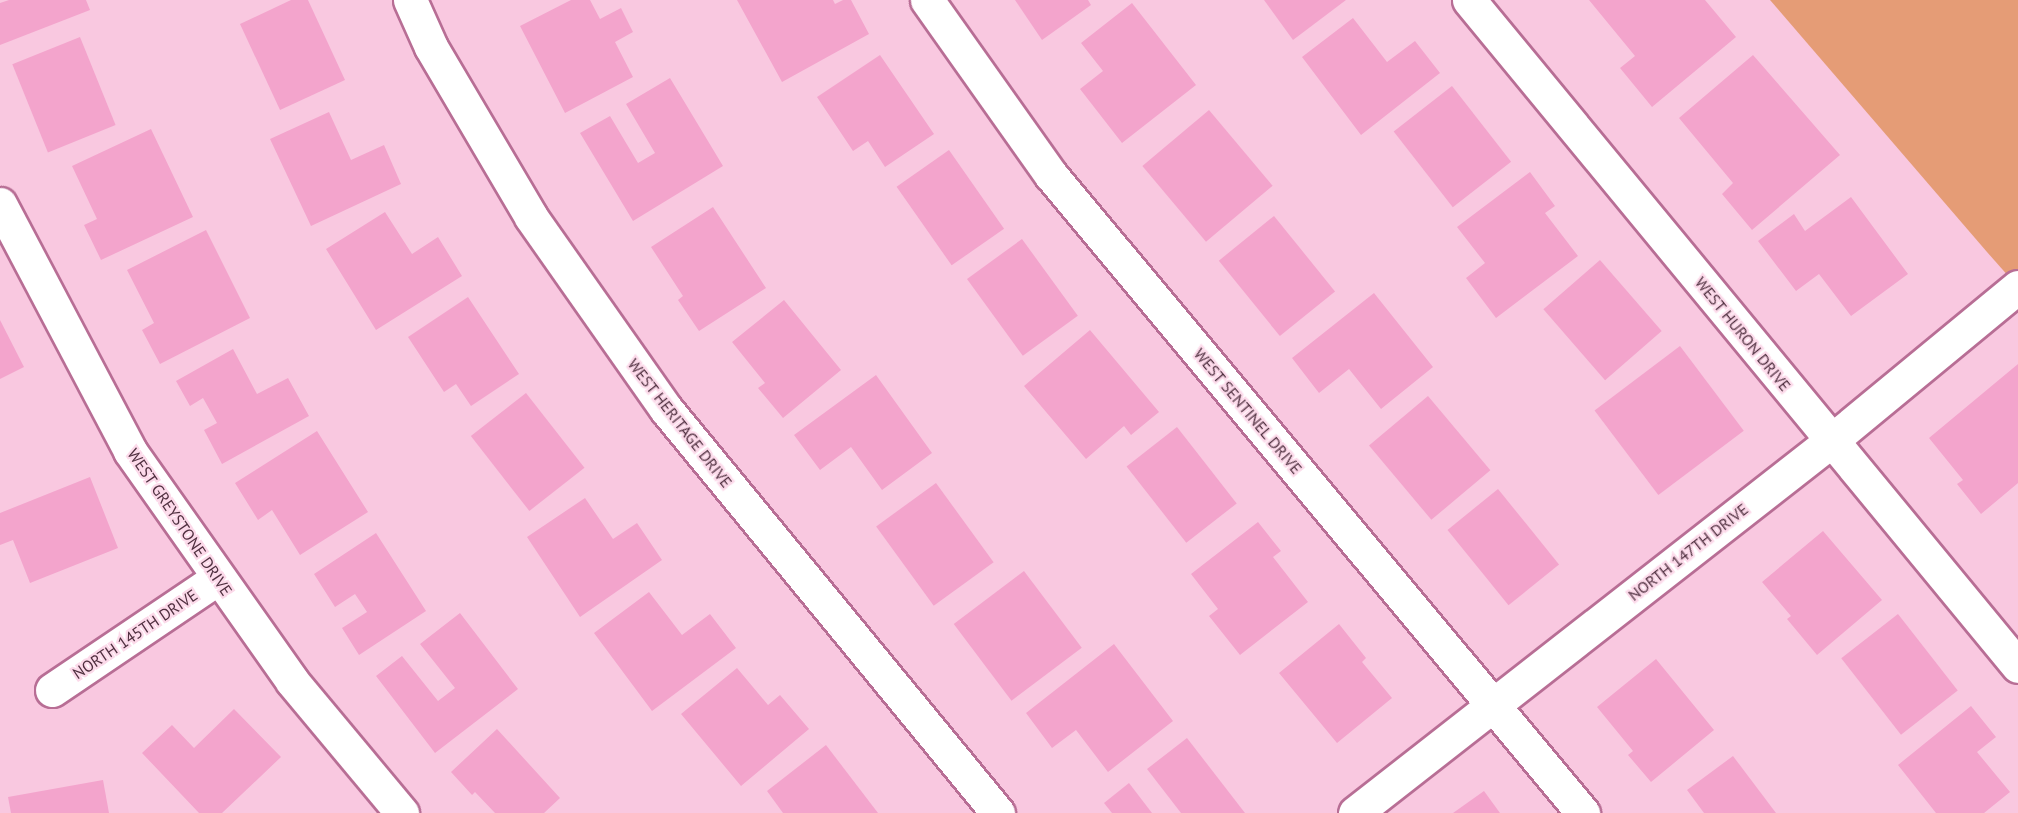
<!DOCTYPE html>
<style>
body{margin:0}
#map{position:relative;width:2018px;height:813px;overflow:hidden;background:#f9c8e0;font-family:"PT Sans",sans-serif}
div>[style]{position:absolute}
.green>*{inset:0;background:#e59c76}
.building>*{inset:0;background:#f3a4cc;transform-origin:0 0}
.roads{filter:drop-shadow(2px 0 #b86e95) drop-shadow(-2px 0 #b86e95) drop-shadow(0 2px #b86e95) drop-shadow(0 -2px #b86e95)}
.minor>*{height:33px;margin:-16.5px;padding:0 16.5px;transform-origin:16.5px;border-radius:16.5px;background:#fff}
span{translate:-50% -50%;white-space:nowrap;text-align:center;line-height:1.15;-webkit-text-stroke:4.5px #fcdaea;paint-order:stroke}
.street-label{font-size:16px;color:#4f2f3f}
</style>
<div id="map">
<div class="green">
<i style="clip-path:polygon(1770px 0,2018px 0,2018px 287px,1987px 252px)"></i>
</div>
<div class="building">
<i style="clip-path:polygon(9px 0,86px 0,90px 10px,0 45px,0 3px)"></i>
<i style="clip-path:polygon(291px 0,308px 0,345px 80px,280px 110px,240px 24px)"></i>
<i style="clip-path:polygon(571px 0,590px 0,600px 19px,621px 8px,633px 32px,615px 42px,633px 77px,565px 113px,520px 26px)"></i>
<i style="clip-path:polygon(737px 0,833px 0,835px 4px,843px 0,851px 0,869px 34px,782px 82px)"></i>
<i style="clip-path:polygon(1015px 0,1088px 0,1091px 5px,1042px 40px)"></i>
<i style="clip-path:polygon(1264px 0,1346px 0,1293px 40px)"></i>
<i style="clip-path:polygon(1589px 0,1705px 0,1736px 37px,1652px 107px,1620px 68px,1635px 56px)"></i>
<i style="clip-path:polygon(1132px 3px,1196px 85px,1122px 143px,1080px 89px,1103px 71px,1081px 43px)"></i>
<i style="clip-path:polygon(1353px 18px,1387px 62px,1415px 41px,1440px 73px,1361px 135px,1302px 57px)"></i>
<i style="left:80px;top:37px;width:95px;height:73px;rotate:68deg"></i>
<i style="clip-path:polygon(880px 55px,934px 134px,885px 167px,868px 141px,853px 151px,817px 97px)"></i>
<i style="clip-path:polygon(1753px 55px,1840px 155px,1752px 230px,1722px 194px,1733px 183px,1679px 118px)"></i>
<i style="clip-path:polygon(670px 78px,723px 166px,633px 221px,580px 133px,610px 116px,638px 163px,655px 153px,626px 104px)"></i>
<i style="left:1452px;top:86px;width:96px;height:74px;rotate:52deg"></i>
<i style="left:1209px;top:110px;width:99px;height:87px;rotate:50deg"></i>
<i style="clip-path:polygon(329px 112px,351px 160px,384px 145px,401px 184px,311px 226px,270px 139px)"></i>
<i style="clip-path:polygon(151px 129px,193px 217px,101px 260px,84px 225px,97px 219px,72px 166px)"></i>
<i style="left:949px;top:150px;width:96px;height:64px;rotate:55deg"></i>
<i style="clip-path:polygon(1530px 172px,1555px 206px,1545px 213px,1578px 256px,1496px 318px,1466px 278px,1485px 263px,1457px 227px)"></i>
<i style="clip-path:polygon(1851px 197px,1908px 274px,1851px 316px,1819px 274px,1796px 291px,1758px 241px,1794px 214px,1805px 231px)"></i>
<i style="clip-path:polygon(713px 207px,766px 288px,699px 331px,678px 300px,683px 296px,651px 247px)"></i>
<i style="clip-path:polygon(385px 212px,412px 254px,438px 237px,462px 276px,376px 330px,326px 249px)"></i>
<i style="left:1274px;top:216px;width:97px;height:71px;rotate:51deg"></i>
<i style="clip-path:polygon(206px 230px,250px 318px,160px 364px,142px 330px,154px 323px,127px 270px)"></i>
<i style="left:1022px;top:239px;width:95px;height:68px;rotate:54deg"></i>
<i style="left:1600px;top:260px;width:94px;height:75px;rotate:49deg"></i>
<i style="clip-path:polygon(1374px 293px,1433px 367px,1381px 409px,1349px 369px,1319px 393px,1292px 358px)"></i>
<i style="clip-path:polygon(468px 297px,519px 374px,471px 406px,456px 384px,444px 392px,408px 337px)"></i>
<i style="clip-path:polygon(784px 300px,841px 370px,783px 418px,758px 388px,765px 383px,732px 342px)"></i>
<i style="clip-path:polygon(0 320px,24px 367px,0 379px)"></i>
<i style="clip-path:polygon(1090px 330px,1159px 412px,1131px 435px,1124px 426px,1086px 459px,1024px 386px)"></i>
<i style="left:1680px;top:346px;width:106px;height:107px;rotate:53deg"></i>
<i style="clip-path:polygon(233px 349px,257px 394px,288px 378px,309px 416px,222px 464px,204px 430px,217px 423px,203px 398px,190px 406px,176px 381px)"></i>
<i style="clip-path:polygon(2018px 364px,2018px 483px,1981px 514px,1957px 484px,1963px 480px,1929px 438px)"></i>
<i style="clip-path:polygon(876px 375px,932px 453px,882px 490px,851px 447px,820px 470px,794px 435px)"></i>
<i style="left:526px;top:393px;width:95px;height:70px;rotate:52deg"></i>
<i style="left:1428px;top:396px;width:97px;height:77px;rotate:50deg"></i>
<i style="left:1177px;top:427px;width:97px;height:64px;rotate:52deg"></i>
<i style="clip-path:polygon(317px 431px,368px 512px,300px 555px,272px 510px,258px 520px,235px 483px)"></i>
<i style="clip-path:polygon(90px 477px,118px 548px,30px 583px,13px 540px,0 545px,0 513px)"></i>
<i style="left:936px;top:483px;width:98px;height:74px;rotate:54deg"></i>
<i style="left:1498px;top:489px;width:97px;height:65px;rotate:51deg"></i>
<i style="clip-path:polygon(585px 498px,613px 539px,637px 523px,662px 560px,580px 617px,527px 537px)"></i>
<i style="clip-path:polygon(1258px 522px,1281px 551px,1273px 557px,1308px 602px,1240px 655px,1209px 616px,1218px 609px,1191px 574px)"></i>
<i style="clip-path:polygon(1823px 531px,1882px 600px,1817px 655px,1787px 619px,1791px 616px,1762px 582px)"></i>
<i style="clip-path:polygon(376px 533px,426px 611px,359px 655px,342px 628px,367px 612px,355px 594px,335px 607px,314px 574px)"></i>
<i style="left:1024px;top:571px;width:96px;height:88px;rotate:53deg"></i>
<i style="clip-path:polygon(649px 592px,682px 635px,710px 614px,736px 648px,652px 711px,594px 633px)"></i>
<i style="clip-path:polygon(460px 613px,518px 689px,435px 753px,376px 676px,402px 656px,438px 701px,455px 688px,420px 644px)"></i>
<i style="left:1898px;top:614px;width:97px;height:72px;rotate:52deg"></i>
<i style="clip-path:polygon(1339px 624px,1366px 658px,1362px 662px,1392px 698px,1337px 743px,1279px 673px)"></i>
<i style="clip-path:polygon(1114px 644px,1173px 721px,1108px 772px,1076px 730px,1052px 748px,1026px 713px)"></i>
<i style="clip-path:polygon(1656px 659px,1714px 730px,1651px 782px,1628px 755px,1633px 751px,1597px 707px)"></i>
<i style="clip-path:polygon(737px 668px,768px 705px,780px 695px,809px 729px,741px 786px,681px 714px)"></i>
<i style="clip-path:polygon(1971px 706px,1996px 737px,1977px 752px,2010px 792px,1984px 813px,1936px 813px,1898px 765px)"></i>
<i style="clip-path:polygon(234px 709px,281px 757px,222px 813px,199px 813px,142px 753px,172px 725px,194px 748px)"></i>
<i style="clip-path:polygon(497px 729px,560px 798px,544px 813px,495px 813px,475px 792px,472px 795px,451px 772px)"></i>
<i style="clip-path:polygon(1187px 738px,1245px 813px,1181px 813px,1147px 769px)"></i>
<i style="clip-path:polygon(826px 745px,878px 813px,783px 813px,767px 791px)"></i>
<i style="clip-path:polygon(1733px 756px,1776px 813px,1704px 813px,1687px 790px)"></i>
<i style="clip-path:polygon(103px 780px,109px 813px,11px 813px,8px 797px)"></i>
<i style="clip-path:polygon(1129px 783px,1152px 813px,1112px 813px,1104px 803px)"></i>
<i style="clip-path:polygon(1484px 791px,1500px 813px,1453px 813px)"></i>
</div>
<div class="roads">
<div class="minor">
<i style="left:410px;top:0;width:51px;rotate:65.9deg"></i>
<i style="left:431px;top:47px;width:197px;rotate:59.5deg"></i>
<i style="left:531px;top:217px;width:235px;rotate:54.9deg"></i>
<i style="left:666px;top:409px;width:523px;rotate:50.59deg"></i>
<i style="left:927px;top:0;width:214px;rotate:54.7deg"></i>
<i style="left:1051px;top:175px;width:831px;rotate:50.18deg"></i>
<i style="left:1469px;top:0;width:863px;rotate:50.5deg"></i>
<i style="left:0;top:204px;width:279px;rotate:62.2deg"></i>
<i style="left:130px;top:451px;width:281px;rotate:54.8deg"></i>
<i style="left:292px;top:681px;width:172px;rotate:50.2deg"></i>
<i style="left:52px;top:690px;width:200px;rotate:-34deg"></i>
<i style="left:1355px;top:813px;width:604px;rotate:-38.01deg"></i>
<i style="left:1831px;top:441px;width:242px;rotate:-39.5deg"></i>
</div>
</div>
<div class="street-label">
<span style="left:1743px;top:334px;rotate:51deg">WEST HURON DRIVE</span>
<span style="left:1248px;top:411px;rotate:50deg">WEST SENTINEL DRIVE</span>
<span style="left:680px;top:423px;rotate:52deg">WEST HERITAGE DRIVE</span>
<span style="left:180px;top:522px;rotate:56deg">WEST GREYSTONE DRIVE</span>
<span style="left:1688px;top:552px;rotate:-38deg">NORTH 147TH DRIVE</span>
<span style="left:135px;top:634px;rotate:-34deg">NORTH 145TH DRIVE</span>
</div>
</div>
